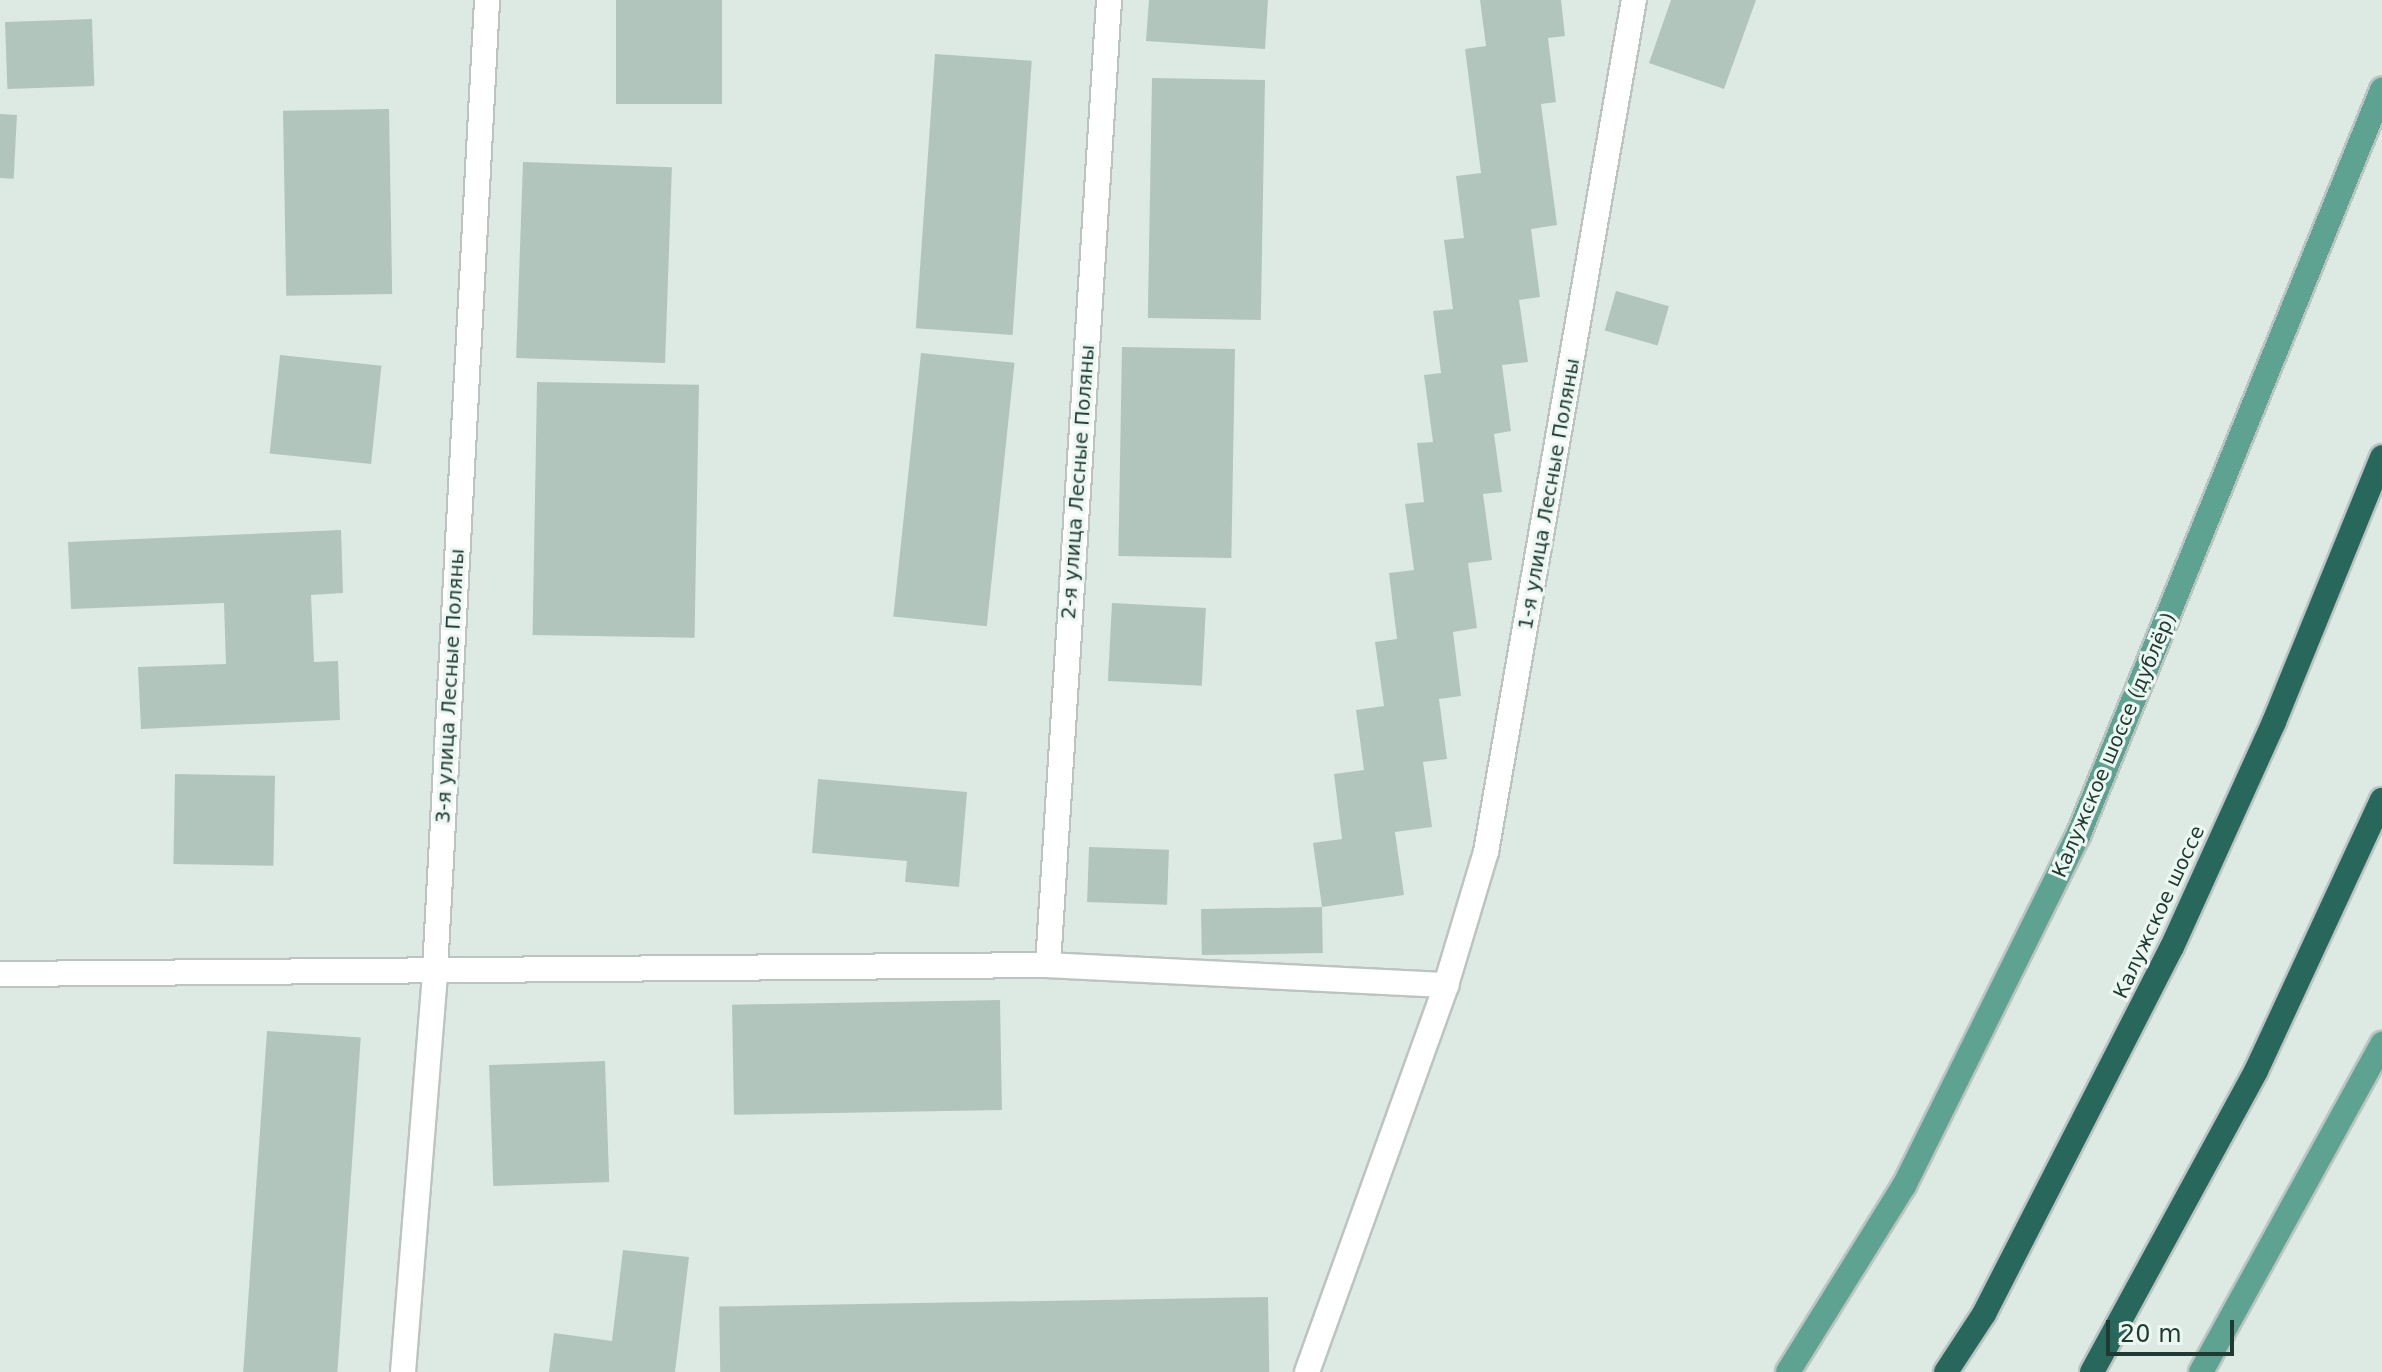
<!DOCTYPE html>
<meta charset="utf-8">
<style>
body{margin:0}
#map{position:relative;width:2382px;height:1372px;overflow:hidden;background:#ddeae4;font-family:"DejaVu Sans",sans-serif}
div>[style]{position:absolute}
.building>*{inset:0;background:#b2c5bd;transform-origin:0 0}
.roads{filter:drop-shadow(2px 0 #bcc4c2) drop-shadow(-2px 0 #bcc4c2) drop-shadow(0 2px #bcc4c2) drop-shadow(0 -2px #bcc4c2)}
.minor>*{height:24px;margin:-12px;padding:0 12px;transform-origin:12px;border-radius:12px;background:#fff}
.major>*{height:24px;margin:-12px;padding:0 12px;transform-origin:12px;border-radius:12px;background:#5ea392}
.highway>*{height:24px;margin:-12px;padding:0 12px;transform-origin:12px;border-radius:12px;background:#28685c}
span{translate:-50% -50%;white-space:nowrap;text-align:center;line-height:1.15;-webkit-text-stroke:6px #edf7f2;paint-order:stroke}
.street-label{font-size:20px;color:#1e3a33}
.scale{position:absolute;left:2106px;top:1320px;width:128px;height:36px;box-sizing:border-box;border:4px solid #1e3a33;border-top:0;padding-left:10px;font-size:24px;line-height:28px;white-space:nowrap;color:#1e3a33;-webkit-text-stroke:6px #edf7f2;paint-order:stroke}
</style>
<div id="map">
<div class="building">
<i style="left:616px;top:0;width:106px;height:104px"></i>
<i style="clip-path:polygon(1149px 0,1268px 0,1265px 49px,1146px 41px)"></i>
<i style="clip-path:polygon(1480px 0,1561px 0,1565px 36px,1548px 38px,1556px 102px,1541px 104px,1557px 225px,1531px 229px,1540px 297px,1519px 300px,1528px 362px,1502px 365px,1511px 431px,1494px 434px,1502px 492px,1483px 494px,1492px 560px,1468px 563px,1477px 628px,1453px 632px,1461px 696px,1439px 699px,1447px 759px,1423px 762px,1432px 827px,1395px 832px,1404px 895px,1322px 907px,1313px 843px,1342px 839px,1334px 774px,1364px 770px,1356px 710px,1384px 706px,1375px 642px,1397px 639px,1389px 573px,1414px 570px,1405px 504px,1424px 502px,1417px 443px,1433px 442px,1424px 375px,1441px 373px,1433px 311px,1453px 309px,1444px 240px,1464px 238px,1456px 176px,1481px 173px,1465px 49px,1486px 46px)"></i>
<i style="clip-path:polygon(1671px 0,1756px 0,1724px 89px,1649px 63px)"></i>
<i style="left:92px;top:19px;width:67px;height:87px;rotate:88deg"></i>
<i style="left:935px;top:54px;width:97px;height:275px;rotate:4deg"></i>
<i style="left:1152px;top:78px;width:113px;height:240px;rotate:1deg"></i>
<i style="left:389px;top:109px;width:185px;height:106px;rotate:89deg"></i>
<i style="left:0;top:114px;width:17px;height:64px;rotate:3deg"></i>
<i style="left:523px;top:162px;width:149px;height:196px;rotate:2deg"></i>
<i style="left:1616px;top:291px;width:55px;height:41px;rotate:16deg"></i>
<i style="left:1122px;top:347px;width:113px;height:209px;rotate:1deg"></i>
<i style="left:921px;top:353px;width:94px;height:265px;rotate:6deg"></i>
<i style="left:280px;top:355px;width:102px;height:99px;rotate:6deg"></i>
<i style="left:537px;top:382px;width:162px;height:253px;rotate:1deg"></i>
<i style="clip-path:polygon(341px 530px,343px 593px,311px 595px,314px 662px,338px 661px,340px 720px,141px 729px,138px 667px,226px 664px,224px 603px,71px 609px,68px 542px)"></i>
<i style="left:1112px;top:603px;width:94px;height:78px;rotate:3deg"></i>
<i style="left:175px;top:774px;width:100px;height:90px;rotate:1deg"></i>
<i style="clip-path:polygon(818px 779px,967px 792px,959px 887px,905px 882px,907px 861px,812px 853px)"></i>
<i style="left:1089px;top:847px;width:80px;height:55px;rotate:2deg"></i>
<i style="left:1322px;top:907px;width:46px;height:121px;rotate:89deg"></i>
<i style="left:1000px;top:1000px;width:110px;height:268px;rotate:89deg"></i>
<i style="left:267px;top:1031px;width:94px;height:342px;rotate:4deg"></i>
<i style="left:605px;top:1061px;width:121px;height:116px;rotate:88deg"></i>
<i style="clip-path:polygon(623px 1250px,689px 1257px,675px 1372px,549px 1372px,554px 1333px,612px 1341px)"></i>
<i style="left:1268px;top:1297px;width:75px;height:549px;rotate:89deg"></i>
</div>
<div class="roads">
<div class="minor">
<i style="left:1048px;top:965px;width:967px;rotate:-86.38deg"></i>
<i style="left:0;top:974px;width:1048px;rotate:-0.49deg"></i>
<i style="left:1048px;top:965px;width:399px;rotate:2.9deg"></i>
<i style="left:403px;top:1372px;width:402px;rotate:-85.4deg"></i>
<i style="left:435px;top:971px;width:972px;rotate:-86.93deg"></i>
<i style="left:1307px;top:1372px;width:411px;rotate:-70.2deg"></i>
<i style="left:1446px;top:985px;width:139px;rotate:-73.3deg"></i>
<i style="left:1486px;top:852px;width:865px;rotate:-80.15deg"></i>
</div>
<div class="major">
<i style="left:1788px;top:1372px;width:219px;rotate:-58.1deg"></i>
<i style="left:1904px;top:1186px;width:391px;rotate:-63.6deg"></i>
<i style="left:2078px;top:836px;width:806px;rotate:-67.83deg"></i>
<i style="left:2201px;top:1372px;width:375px;rotate:-61.1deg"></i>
</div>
<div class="highway">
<i style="left:1946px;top:1372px;width:69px;rotate:-56.8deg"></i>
<i style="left:1984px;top:1314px;width:412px;rotate:-62.9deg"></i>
<i style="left:2172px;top:947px;width:247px;rotate:-65.6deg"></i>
<i style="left:2274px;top:722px;width:286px;rotate:-67.8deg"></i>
<i style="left:2092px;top:1372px;width:343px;rotate:-61.4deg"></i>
<i style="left:2256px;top:1071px;width:299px;rotate:-65.1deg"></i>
</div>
</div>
<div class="street-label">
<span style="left:1078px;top:482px;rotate:-86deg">2-я улица Лесные Поляны</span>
<span style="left:1549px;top:494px;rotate:-80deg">1-я улица Лесные Поляны</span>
<span style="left:450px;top:686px;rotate:-87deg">3-я улица Лесные Поляны</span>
<span style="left:2114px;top:745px;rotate:-67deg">Калужское шоссе (дублёр)</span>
<span style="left:2159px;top:912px;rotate:-65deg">Калужское шоссе</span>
</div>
<div class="scale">20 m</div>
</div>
